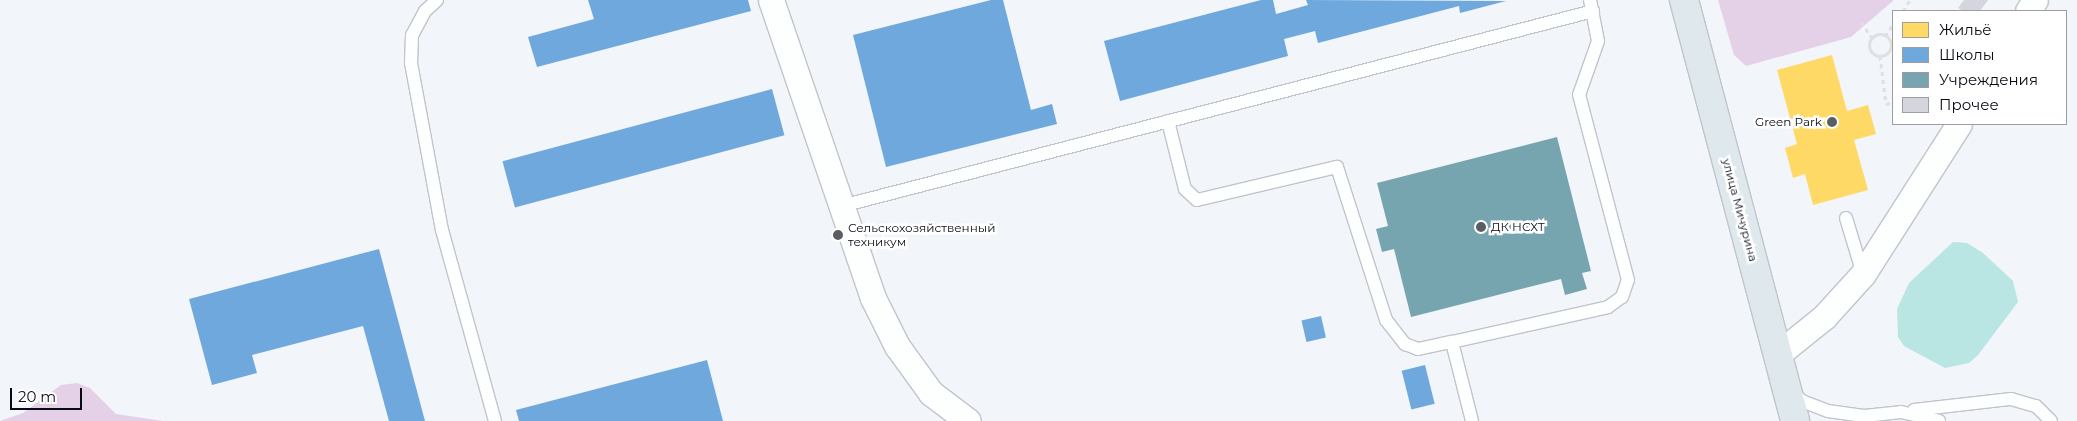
<!DOCTYPE html>
<meta charset="utf-8">
<style>
body{margin:0}
#map{position:relative;width:2077px;height:421px;overflow:hidden;background:#f2f5fa;font-family:Montserrat,sans-serif}
div>[style]{position:absolute}
.forest>*{inset:0;background:#e4d1e7}
.water>*{inset:0;background:#b9e6e3}
.homes>*{inset:0;background:#ffd966}
.schools>*{inset:0;background:#6fa8dc;transform-origin:0 0}
.public>*{inset:0;background:#76a5af}
.building>*{inset:0;background:#d5d6dd}
.path>*{height:3px;margin-top:-1.5px;transform-origin:0;background:repeating-linear-gradient(90deg,#dee0e1 0 4px,transparent 0 8px)}
.path>.ring{margin:-1.5px;padding:0;box-sizing:content-box;background:none;border:3px solid #dee0e1;border-radius:50%}
.roads{filter:drop-shadow(1px 0 #c0c5cb) drop-shadow(-1px 0 #c0c5cb) drop-shadow(0 1px #c0c5cb) drop-shadow(0 -1px #c0c5cb)}
.lane>*{height:12px;margin:-6px;padding:0 6px;transform-origin:6px;border-radius:6px;background:#fdfefe}
.street>*{height:25px;margin:-12.5px;padding:0 12.5px;transform-origin:12.5px;border-radius:12.5px;background:#fdfefe}
.primary>*{height:28px;margin:-14px;padding:0 14px;transform-origin:14px;border-radius:14px;background:#dfe8ec}
.dots>*{width:14px;height:14px;translate:-50% -50%;box-sizing:border-box;border:2px solid #fff;border-radius:50%}
span{translate:-50% -50%;white-space:nowrap;text-align:center;line-height:1.15;-webkit-text-stroke:5px #fff;paint-order:stroke}
.poi-label{font-size:12px;color:#070c13}
.right{translate:-100% -50%;text-align:right}
.left{translate:0 -50%;text-align:left}
.street-label{font-size:12px;color:#070c13}
.legend{position:absolute;left:1892px;top:10px;width:175px;height:115px;box-sizing:border-box;background:#fff;border:1px solid #9c9ea1;margin:0;padding:6px 9px;list-style:none;font-size:15px;color:#070c13}
.legend li{display:flex;align-items:center;gap:10px;height:25px}
.legend b{width:25px;border:1px solid #9c9ea1}
.scale{position:absolute;left:10px;top:388px;width:72px;height:22px;box-sizing:border-box;border:2px solid #070c13;border-top:0;padding-left:6px;font-size:15px;line-height:18px;white-space:nowrap;color:#070c13;-webkit-text-stroke:4px #fff;paint-order:stroke}
</style>
<div id="map">
<div class="forest">
<i style="clip-path:polygon(1718px 0,1894px 0,1851px 37px,1746px 66px,1734px 55px)"></i>
<i style="clip-path:polygon(77px 383px,90px 388px,116px 414px,163px 421px,0 421px,23px 413px,61px 385px)"></i>
</div>
<div class="water">
<i style="clip-path:polygon(1953px 242px,1967px 243px,1983px 253px,2013px 281px,2018px 302px,1978px 355px,1969px 363px,1945px 368px,1904px 346px,1898px 337px,1897px 309px,1909px 283px)"></i>
</div>
<div class="homes">
<i style="clip-path:polygon(1832px 55px,1847px 111px,1868px 105px,1876px 134px,1854px 140px,1868px 190px,1813px 205px,1805px 174px,1793px 178px,1785px 148px,1797px 144px,1777px 70px)"></i>
</div>
<div class="schools">
<i style="clip-path:polygon(588px 0,748px 0,751px 11px,537px 67px,528px 37px,594px 19px)"></i>
<i style="clip-path:polygon(991px 0,1003px 0,1031px 110px,1052px 104px,1057px 124px,886px 167px,853px 35px)"></i>
<i style="clip-path:polygon(1261px 0,1273px 0,1276px 14px,1308px 5px,1306px 0,1506px 1px,1460px 13px,1459px 6px,1318px 43px,1315px 31px,1284px 39px,1288px 56px,1120px 101px,1104px 41px)"></i>
<i style="left:772px;top:89px;width:48px;height:279px;rotate:75deg"></i>
<i style="clip-path:polygon(379px 249px,425px 421px,389px 421px,363px 326px,252px 355px,257px 373px,212px 385px,189px 299px)"></i>
<i style="left:1321px;top:316px;width:22px;height:20px;rotate:77deg"></i>
<i style="clip-path:polygon(707px 360px,723px 421px,519px 421px,516px 410px)"></i>
<i style="left:1425px;top:365px;width:40px;height:24px;rotate:76deg"></i>
</div>
<div class="public">
<i style="clip-path:polygon(1557px 137px,1591px 271px,1582px 273px,1587px 289px,1565px 295px,1561px 279px,1411px 317px,1394px 249px,1382px 252px,1376px 229px,1388px 226px,1377px 183px)"></i>
</div>
<div class="building">
<i style="clip-path:polygon(1964px 0,1988px 0,1980px 11px,1963px 11px,1958px 8px)"></i>
</div>
<div class="path">
<i style="left:1903px;top:11px;width:13px;rotate:-58deg"></i>
<i style="left:1861px;top:22px;width:19px;rotate:55deg"></i>
<i class="ring" style="left:1869px;top:34px;width:19px;height:19px"></i>
<i style="left:1885px;top:36px;width:14px;rotate:-56deg"></i>
<i style="left:1880px;top:56px;width:48px;rotate:82.9deg"></i>
<i style="left:1886px;top:104px;width:7px;rotate:-16deg"></i>
</div>
<div class="roads">
<div class="lane">
<i style="left:437px;top:0;width:16px;rotate:137deg"></i>
<i style="left:425px;top:11px;width:27px;rotate:118deg"></i>
<i style="left:412px;top:35px;width:28px;rotate:92deg"></i>
<i style="left:411px;top:63px;width:170px;rotate:79.5deg"></i>
<i style="left:442px;top:230px;width:198px;rotate:74.5deg"></i>
<i style="left:1168px;top:121px;width:70px;rotate:76deg"></i>
<i style="left:1185px;top:189px;width:16px;rotate:43deg"></i>
<i style="left:1197px;top:200px;width:144px;rotate:-13.3deg"></i>
<i style="left:1337px;top:167px;width:161px;rotate:72.2deg"></i>
<i style="left:1386px;top:320px;width:31px;rotate:52deg"></i>
<i style="left:1405px;top:344px;width:14px;rotate:21deg"></i>
<i style="left:1418px;top:349px;width:35px;rotate:-12deg"></i>
<i style="left:1452px;top:342px;width:160px;rotate:-12.6deg"></i>
<i style="left:1608px;top:307px;width:17px;rotate:-36deg"></i>
<i style="left:1622px;top:297px;width:18px;rotate:-71deg"></i>
<i style="left:1628px;top:280px;width:191px;rotate:-104.8deg"></i>
<i style="left:1579px;top:95px;width:57px;rotate:-70.6deg"></i>
<i style="left:1598px;top:41px;width:42px;rotate:-101deg"></i>
<i style="left:838px;top:207px;width:780px;rotate:-14.55deg"></i>
<i style="left:1846px;top:218px;width:59px;rotate:73.1deg"></i>
<i style="left:1452px;top:342px;width:81px;rotate:75.8deg"></i>
<i style="left:1792px;top:391px;width:14px;rotate:45deg"></i>
<i style="left:1802px;top:401px;width:28px;rotate:21deg"></i>
<i style="left:1828px;top:411px;width:36px;rotate:8deg"></i>
<i style="left:1864px;top:416px;width:37px;rotate:-6deg"></i>
<i style="left:1901px;top:412px;width:39px;rotate:13deg"></i>
<i style="left:1914px;top:410px;width:98px;rotate:-6.5deg"></i>
<i style="left:2011px;top:399px;width:26px;rotate:16deg"></i>
<i style="left:2036px;top:406px;width:21px;rotate:45deg"></i>
</div>
<div class="street">
<i style="left:771px;top:0;width:315px;rotate:71.1deg"></i>
<i style="left:873px;top:298px;width:54px;rotate:63.4deg"></i>
<i style="left:897px;top:346px;width:58px;rotate:54.1deg"></i>
<i style="left:931px;top:393px;width:46px;rotate:37.1deg"></i>
<i style="left:2028px;top:11px;width:13px;rotate:-58deg"></i>
<i style="left:1778px;top:354px;width:59px;rotate:-38.8deg"></i>
<i style="left:1824px;top:317px;width:58px;rotate:-47.8deg"></i>
<i style="left:1863px;top:274px;width:178px;rotate:-57.4deg"></i>
</div>
<div class="primary">
<i style="left:1684px;top:0;width:435px;rotate:75.2deg"></i>
</div>
</div>
<div class="dots">
<i style="left:1832px;top:122px;background:#595e64"></i>
<i style="left:1481px;top:227px;background:#595e64"></i>
<i style="left:838px;top:235px;background:#595e64"></i>
</div>
<div class="poi-label">
<span class="right" style="left:1822px;top:122px">Green Park</span>
<span class="left" style="left:1491px;top:227px">ДК НСХТ</span>
<span class="left" style="left:848px;top:235px">Сельскохозяйственный<br>техникум</span>
</div>
<div class="street-label">
<span style="left:1740px;top:210px;rotate:75deg">улица Мичурина</span>
</div>
<ul class="legend">
<li><b style="height:14px;background:#ffd966"></b>Жильё</li>
<li><b style="height:14px;background:#6fa8dc"></b>Школы</li>
<li><b style="height:14px;background:#76a5af"></b>Учреждения</li>
<li><b style="height:14px;background:#d5d6dd"></b>Прочее</li>
</ul>
<div class="scale">20 m</div>
</div>
